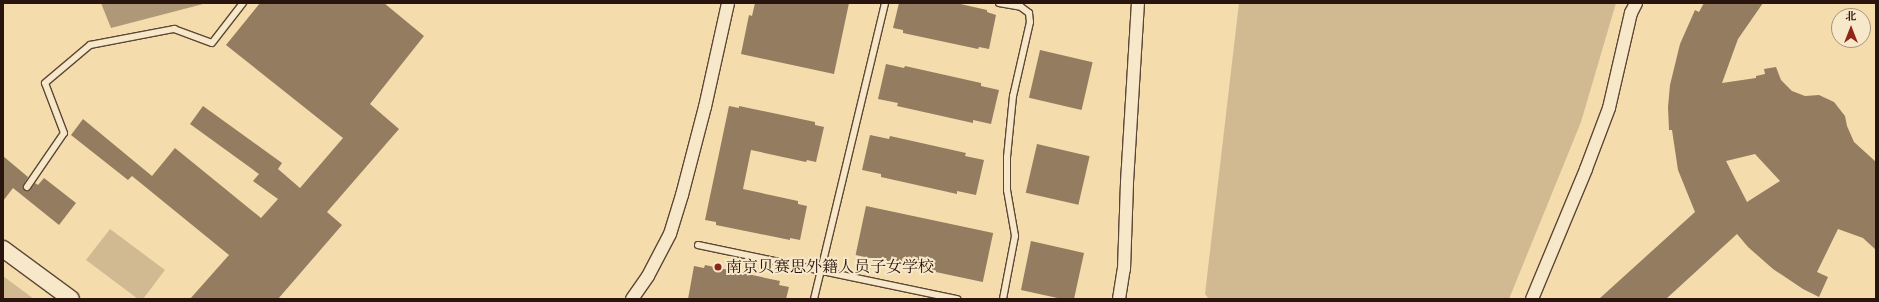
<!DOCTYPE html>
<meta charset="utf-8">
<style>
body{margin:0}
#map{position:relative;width:1879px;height:302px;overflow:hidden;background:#f4dcad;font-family:"IM FELL DW Pica","Noto Serif SC",serif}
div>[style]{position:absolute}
.green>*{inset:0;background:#d1ba92}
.water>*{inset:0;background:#af9877}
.building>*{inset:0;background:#937c60;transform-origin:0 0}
.roads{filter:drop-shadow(1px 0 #5c4735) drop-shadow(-1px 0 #5c4735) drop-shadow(0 1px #5c4735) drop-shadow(0 -1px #5c4735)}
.lane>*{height:6px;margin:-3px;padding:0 3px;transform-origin:3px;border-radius:3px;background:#f8e8ca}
.street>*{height:12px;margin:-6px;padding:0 6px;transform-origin:6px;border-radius:6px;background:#f8e8ca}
.secondary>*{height:16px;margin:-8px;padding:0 8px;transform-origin:8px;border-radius:8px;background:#f8e8ca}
.dots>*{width:11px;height:11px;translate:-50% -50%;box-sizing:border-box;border:2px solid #f8e8ca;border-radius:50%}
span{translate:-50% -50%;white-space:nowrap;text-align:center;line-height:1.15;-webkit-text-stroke:4px #f8e8ca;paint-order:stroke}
.poi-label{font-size:16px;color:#29150d}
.left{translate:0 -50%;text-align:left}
.frame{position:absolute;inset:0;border:4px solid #29150d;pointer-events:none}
.north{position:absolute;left:1831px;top:8px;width:40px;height:40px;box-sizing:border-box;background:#f8e8ca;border:1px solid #a5947e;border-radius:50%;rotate:0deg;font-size:11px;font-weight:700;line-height:16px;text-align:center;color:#29150d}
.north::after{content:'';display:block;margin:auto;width:14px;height:18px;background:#8f2418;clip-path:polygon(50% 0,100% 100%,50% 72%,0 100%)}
</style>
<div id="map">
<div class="green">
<i style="clip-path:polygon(1239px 3px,1616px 3px,1581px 122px,1509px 299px,1209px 299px,1205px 294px)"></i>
<i style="clip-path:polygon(110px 229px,165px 270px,143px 299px,138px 299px,86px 260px)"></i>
<i style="clip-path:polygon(3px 276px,34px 299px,3px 299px)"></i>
</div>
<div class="water">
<i style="clip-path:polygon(101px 3px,207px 3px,111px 28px)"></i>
</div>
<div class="building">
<i style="clip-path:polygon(260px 3px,384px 3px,424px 36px,370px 104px,399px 129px,327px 212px,342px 225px,278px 299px,190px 299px,229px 255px,132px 176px,128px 180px,71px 135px,83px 119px,152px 176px,175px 148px,261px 218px,278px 199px,253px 181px,259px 174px,190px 124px,203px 106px,282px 163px,278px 169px,300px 188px,343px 138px,226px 45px)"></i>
<i style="clip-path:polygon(755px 3px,849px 3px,834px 74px,741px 54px,749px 15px,752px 16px)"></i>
<i style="clip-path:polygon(899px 3px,956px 3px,987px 10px,987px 12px,996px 15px,989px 49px,979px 47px,978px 49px,903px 33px,903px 30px,893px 28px)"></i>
<i style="clip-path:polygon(evenodd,1704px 3px,1763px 3px,1738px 39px,1722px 83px,1756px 78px,1756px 76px,1765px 74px,1764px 69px,1776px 67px,1781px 80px,1792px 91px,1805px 96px,1819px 95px,1834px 102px,1845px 116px,1847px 126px,1854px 142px,1876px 162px,1876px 250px,1863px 238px,1838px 229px,1817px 272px,1828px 277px,1819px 297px,1803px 289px,1773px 269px,1748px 247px,1737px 234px,1666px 299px,1599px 299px,1695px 212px,1678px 170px,1672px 130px,1669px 130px,1668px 107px,1670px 85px,1680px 44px,1695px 10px,1699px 12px,1704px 3px,1755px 154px,1780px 181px,1747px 202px,1726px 161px,1755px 154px)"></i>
<i style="left:1040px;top:50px;width:54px;height:49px;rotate:13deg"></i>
<i style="clip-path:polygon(886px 64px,904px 68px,905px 66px,981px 83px,981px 86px,999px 90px,991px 124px,973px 120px,973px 123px,897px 106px,898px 103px,878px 99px)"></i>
<i style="clip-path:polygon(729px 106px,739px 108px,739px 106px,815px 122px,815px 125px,824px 127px,816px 162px,807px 160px,806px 162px,751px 150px,743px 189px,798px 201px,798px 204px,807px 206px,800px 240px,790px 238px,790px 240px,716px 225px,716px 222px,705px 220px)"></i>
<i style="clip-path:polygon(870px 135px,889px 139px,890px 136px,966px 153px,965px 156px,984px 160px,976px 195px,957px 191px,957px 194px,881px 177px,881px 174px,862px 170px)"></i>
<i style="left:1037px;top:144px;width:54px;height:50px;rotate:13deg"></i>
<i style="clip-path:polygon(3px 156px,28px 177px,23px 186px,25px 191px,29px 191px,35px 183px,38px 185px,44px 178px,76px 203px,59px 225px,13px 188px,3px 201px)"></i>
<i style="left:866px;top:206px;width:130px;height:50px;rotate:12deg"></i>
<i style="clip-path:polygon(1031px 241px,1084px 253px,1074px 299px,1062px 299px,1021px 290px)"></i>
<i style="clip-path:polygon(705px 265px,780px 281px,779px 285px,789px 287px,786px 299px,688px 299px,694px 266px,704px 268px)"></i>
</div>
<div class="roads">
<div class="lane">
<i style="left:999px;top:3px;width:22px;rotate:10deg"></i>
<i style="left:1021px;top:7px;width:10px;rotate:37deg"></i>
<i style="left:1029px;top:13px;width:9px;rotate:84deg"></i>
<i style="left:1030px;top:22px;width:76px;rotate:102.9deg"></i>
<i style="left:1013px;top:96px;width:61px;rotate:95.6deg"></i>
<i style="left:1007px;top:157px;width:33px;rotate:90deg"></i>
<i style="left:1007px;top:190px;width:47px;rotate:80.1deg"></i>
<i style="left:1015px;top:236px;width:64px;rotate:100.8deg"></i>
<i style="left:27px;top:187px;width:65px;rotate:-55.6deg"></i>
<i style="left:64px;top:133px;width:53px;rotate:-110.8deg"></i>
<i style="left:45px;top:83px;width:59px;rotate:-40.2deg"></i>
<i style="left:90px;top:45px;width:86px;rotate:-10.8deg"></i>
<i style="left:174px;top:29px;width:40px;rotate:20.2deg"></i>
<i style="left:212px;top:43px;width:51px;rotate:-52.2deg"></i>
<i style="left:698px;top:245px;width:265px;rotate:11.8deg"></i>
<i style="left:814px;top:299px;width:304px;rotate:-76.5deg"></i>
</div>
<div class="street">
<i style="left:632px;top:299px;width:28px;rotate:-55deg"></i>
<i style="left:648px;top:276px;width:47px;rotate:-62.4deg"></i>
<i style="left:670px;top:234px;width:41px;rotate:-72.9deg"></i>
<i style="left:682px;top:195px;width:91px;rotate:-75.4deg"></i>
<i style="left:705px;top:107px;width:107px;rotate:-77.5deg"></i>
<i style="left:1119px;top:299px;width:30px;rotate:-81deg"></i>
<i style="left:1124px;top:269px;width:87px;rotate:-88deg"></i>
<i style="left:1127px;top:182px;width:179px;rotate:-86.5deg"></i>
<i style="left:1532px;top:299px;width:141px;rotate:-67.4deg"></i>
<i style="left:1586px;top:169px;width:65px;rotate:-69.3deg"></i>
<i style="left:1609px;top:108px;width:98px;rotate:-77deg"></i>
<i style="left:1631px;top:13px;width:11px;rotate:-63deg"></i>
</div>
<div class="secondary">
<i style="left:3px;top:249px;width:84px;rotate:36.3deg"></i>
</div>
</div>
<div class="dots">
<i style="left:718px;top:267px;background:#8f2418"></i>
</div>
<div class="poi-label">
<span class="left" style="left:726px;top:267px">南京贝赛思外籍人员子女学校</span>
</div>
<div class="frame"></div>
<div class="north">北</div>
</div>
